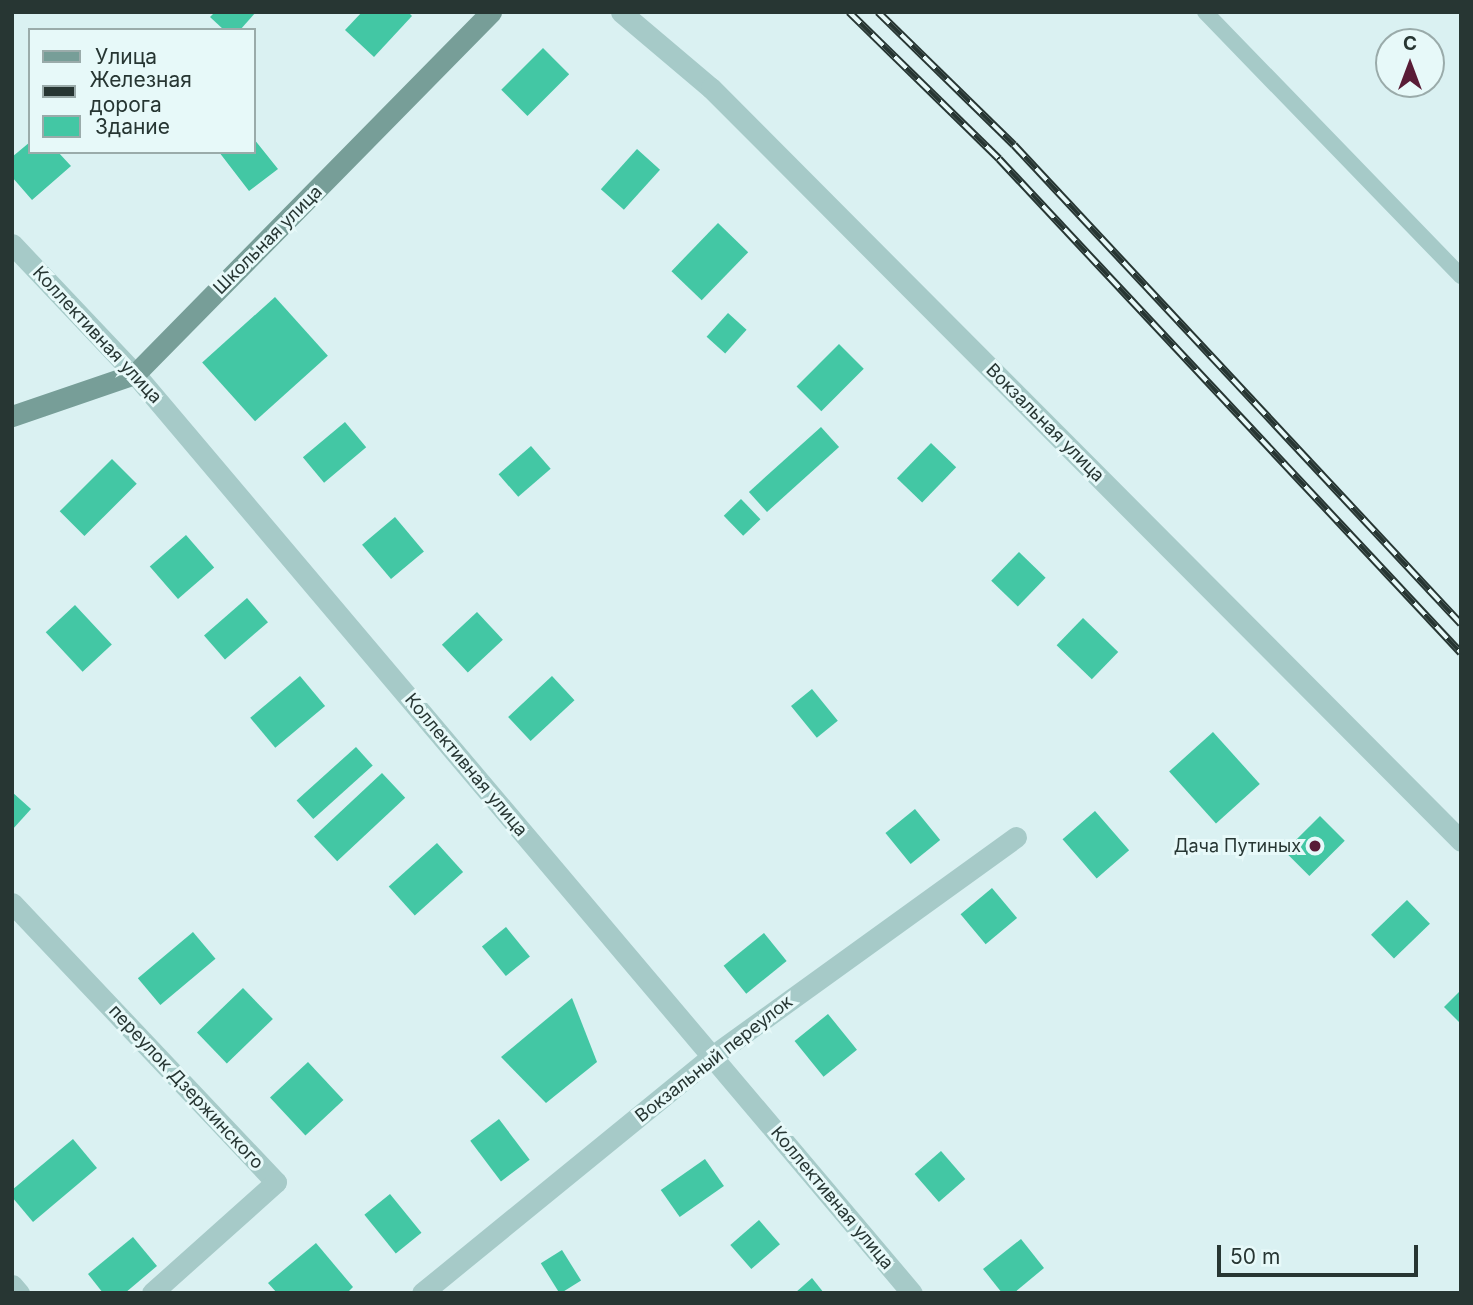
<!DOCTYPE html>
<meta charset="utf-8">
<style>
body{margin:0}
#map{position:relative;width:1473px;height:1305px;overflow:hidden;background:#daf1f2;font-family:Inter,sans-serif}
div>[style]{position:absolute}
.building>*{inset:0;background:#43c7a4;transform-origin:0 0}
.lane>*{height:16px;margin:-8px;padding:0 8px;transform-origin:8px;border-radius:8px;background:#a6cac8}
.street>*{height:21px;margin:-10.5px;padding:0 10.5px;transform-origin:10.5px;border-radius:10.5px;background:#a6cac8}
.secondary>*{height:21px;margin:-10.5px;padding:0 10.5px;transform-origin:10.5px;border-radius:10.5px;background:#779e98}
.rail>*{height:8px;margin-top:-4px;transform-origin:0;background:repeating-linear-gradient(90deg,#e7f9f9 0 16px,#273633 0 32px);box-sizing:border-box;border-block:2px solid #273633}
.dots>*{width:19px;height:19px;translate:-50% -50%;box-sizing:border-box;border:4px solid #e7f9f9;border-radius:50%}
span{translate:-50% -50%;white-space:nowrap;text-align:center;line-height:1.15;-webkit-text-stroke:6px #e7f9f9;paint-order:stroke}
.street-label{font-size:18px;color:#273633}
.poi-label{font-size:18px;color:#273633}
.right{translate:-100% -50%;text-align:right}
.frame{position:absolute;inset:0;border:14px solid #273633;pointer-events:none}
.legend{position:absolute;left:28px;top:28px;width:228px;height:126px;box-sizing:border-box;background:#e7f9f9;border:2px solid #9aabaa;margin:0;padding:9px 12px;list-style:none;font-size:21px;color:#273633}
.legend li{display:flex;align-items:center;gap:14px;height:35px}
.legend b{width:35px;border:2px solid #9aabaa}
.north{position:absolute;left:1375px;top:28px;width:70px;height:70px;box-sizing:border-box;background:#e7f9f9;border:2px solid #9aabaa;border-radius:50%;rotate:0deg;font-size:19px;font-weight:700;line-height:28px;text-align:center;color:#273633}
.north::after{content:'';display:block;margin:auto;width:24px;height:32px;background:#581c36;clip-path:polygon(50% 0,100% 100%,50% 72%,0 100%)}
.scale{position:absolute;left:1217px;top:1245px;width:201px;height:32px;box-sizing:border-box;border:4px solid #273633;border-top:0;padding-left:9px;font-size:21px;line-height:24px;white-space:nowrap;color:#273633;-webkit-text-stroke:5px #e7f9f9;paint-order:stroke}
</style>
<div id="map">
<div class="building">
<i style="clip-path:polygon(215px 12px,256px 12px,240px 30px,224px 30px,210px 17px)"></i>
<i style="clip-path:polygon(362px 12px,408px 12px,412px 16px,374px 57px,345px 30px)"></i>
<i style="left:543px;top:48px;width:37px;height:59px;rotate:45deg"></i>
<i style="clip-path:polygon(254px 139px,278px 169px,249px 191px,219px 152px,254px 152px)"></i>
<i style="clip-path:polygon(30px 142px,30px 152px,58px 152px,71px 166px,32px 200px,12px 177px,12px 157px)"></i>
<i style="left:637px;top:149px;width:31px;height:54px;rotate:42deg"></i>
<i style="left:718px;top:223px;width:42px;height:67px;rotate:44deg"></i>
<i style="left:275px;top:297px;width:79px;height:98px;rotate:48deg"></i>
<i style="left:728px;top:313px;width:25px;height:32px;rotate:42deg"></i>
<i style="left:839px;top:344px;width:35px;height:60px;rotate:45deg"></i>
<i style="left:345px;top:422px;width:33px;height:55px;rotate:50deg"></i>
<i style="left:821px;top:427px;width:27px;height:97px;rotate:48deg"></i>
<i style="left:931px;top:443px;width:35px;height:49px;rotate:44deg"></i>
<i style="left:531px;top:446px;width:30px;height:43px;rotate:49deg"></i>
<i style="left:112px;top:459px;width:35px;height:74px;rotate:45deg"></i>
<i style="left:741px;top:499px;width:28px;height:24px;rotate:46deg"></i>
<i style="left:395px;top:517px;width:45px;height:43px;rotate:50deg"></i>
<i style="left:186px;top:535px;width:43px;height:48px;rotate:49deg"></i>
<i style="left:1019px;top:552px;width:37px;height:40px;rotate:44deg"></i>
<i style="left:247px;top:598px;width:32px;height:57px;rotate:49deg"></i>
<i style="left:75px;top:605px;width:54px;height:40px;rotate:47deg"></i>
<i style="left:477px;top:612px;width:38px;height:48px;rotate:47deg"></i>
<i style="left:1083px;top:618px;width:49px;height:38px;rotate:44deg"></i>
<i style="left:300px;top:676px;width:39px;height:65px;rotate:50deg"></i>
<i style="left:552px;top:676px;width:33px;height:60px;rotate:47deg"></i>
<i style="left:812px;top:689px;width:41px;height:27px;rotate:51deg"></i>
<i style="left:1213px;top:732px;width:70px;height:59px;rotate:48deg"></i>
<i style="left:356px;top:747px;width:25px;height:80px;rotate:48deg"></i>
<i style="left:382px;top:773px;width:34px;height:93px;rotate:47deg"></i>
<i style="clip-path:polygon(12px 792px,31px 809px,12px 830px)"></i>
<i style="left:915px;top:809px;width:40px;height:38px;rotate:51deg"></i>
<i style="left:1095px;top:811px;width:52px;height:43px;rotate:49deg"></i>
<i style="left:1320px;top:816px;width:35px;height:50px;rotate:45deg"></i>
<i style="left:437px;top:843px;width:39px;height:65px;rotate:48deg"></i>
<i style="left:992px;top:888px;width:39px;height:41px;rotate:50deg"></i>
<i style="left:1407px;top:900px;width:33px;height:50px;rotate:46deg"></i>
<i style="left:506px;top:927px;width:38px;height:31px;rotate:51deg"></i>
<i style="left:193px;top:932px;width:35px;height:72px;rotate:50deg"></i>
<i style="left:764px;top:933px;width:36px;height:52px;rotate:51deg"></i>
<i style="left:243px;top:988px;width:43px;height:64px;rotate:46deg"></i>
<i style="clip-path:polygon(1461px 990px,1461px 1024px,1444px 1007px)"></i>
<i style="clip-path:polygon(572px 998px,597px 1062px,546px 1103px,501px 1057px)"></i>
<i style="left:828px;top:1014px;width:46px;height:43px;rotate:51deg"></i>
<i style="left:308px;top:1062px;width:52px;height:52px;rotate:47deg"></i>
<i style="left:499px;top:1119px;width:51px;height:36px;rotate:53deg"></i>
<i style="clip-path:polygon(73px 1139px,97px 1168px,33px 1222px,12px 1197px,12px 1190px)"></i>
<i style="left:941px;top:1151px;width:37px;height:35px;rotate:49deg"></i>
<i style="left:705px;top:1159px;width:33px;height:54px;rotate:55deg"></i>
<i style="left:390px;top:1194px;width:50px;height:33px;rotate:51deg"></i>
<i style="left:759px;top:1220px;width:32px;height:38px;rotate:49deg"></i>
<i style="clip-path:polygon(133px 1237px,157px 1266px,125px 1293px,103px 1293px,88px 1274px)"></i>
<i style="clip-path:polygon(1021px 1239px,1044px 1268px,1014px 1293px,1002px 1293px,983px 1269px)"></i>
<i style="clip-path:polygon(316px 1243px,353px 1287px,347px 1293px,277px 1293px,268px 1283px)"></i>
<i style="left:562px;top:1250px;width:36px;height:25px;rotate:58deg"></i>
<i style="clip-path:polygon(812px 1278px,824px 1293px,795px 1293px)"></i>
</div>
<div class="lane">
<i style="left:1205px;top:12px;width:368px;rotate:45.9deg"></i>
</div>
<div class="street">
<i style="left:621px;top:12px;width:118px;rotate:40.2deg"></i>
<i style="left:711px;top:88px;width:1063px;rotate:45.11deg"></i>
<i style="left:12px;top:244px;width:179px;rotate:46.6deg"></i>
<i style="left:135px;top:374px;width:1203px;rotate:49.79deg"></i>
<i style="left:12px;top:903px;width:384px;rotate:46.6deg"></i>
<i style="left:276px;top:1182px;width:166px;rotate:138.2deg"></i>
<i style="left:12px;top:1285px;width:11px;rotate:49deg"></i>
<i style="left:422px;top:1293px;width:373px;rotate:-39.2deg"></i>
<i style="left:711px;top:1057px;width:376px;rotate:-35.8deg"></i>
</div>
<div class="secondary">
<i style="left:12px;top:416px;width:130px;rotate:-18.9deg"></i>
<i style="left:135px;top:374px;width:508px;rotate:-45.48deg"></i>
</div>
<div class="rail">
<i style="left:849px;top:12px;width:210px;rotate:44.4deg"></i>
<i style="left:999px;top:159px;width:676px;rotate:46.92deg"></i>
<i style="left:878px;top:12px;width:190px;rotate:44.4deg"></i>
<i style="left:1014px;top:145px;width:655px;rotate:46.98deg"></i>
</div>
<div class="dots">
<i style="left:1315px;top:846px;background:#581c36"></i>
</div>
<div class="street-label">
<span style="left:268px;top:240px;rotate:-45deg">Школьная улица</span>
<span style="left:97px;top:335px;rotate:47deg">Коллективная улица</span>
<span style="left:1045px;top:423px;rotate:45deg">Вокзальная улица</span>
<span style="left:466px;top:765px;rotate:50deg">Коллективная улица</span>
<span style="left:714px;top:1059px;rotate:-38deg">Вокзальный переулок</span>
<span style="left:186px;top:1087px;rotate:47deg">переулок Дзержинского</span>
<span style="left:832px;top:1198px;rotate:50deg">Коллективная улица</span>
</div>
<div class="poi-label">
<span class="right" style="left:1301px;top:846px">Дача Путиных</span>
</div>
<div class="frame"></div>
<ul class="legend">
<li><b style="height:9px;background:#779e98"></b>Улица</li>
<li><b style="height:9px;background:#273633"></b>Железная дорога</li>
<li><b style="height:19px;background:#43c7a4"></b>Здание</li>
</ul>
<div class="north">С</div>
<div class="scale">50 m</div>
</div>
